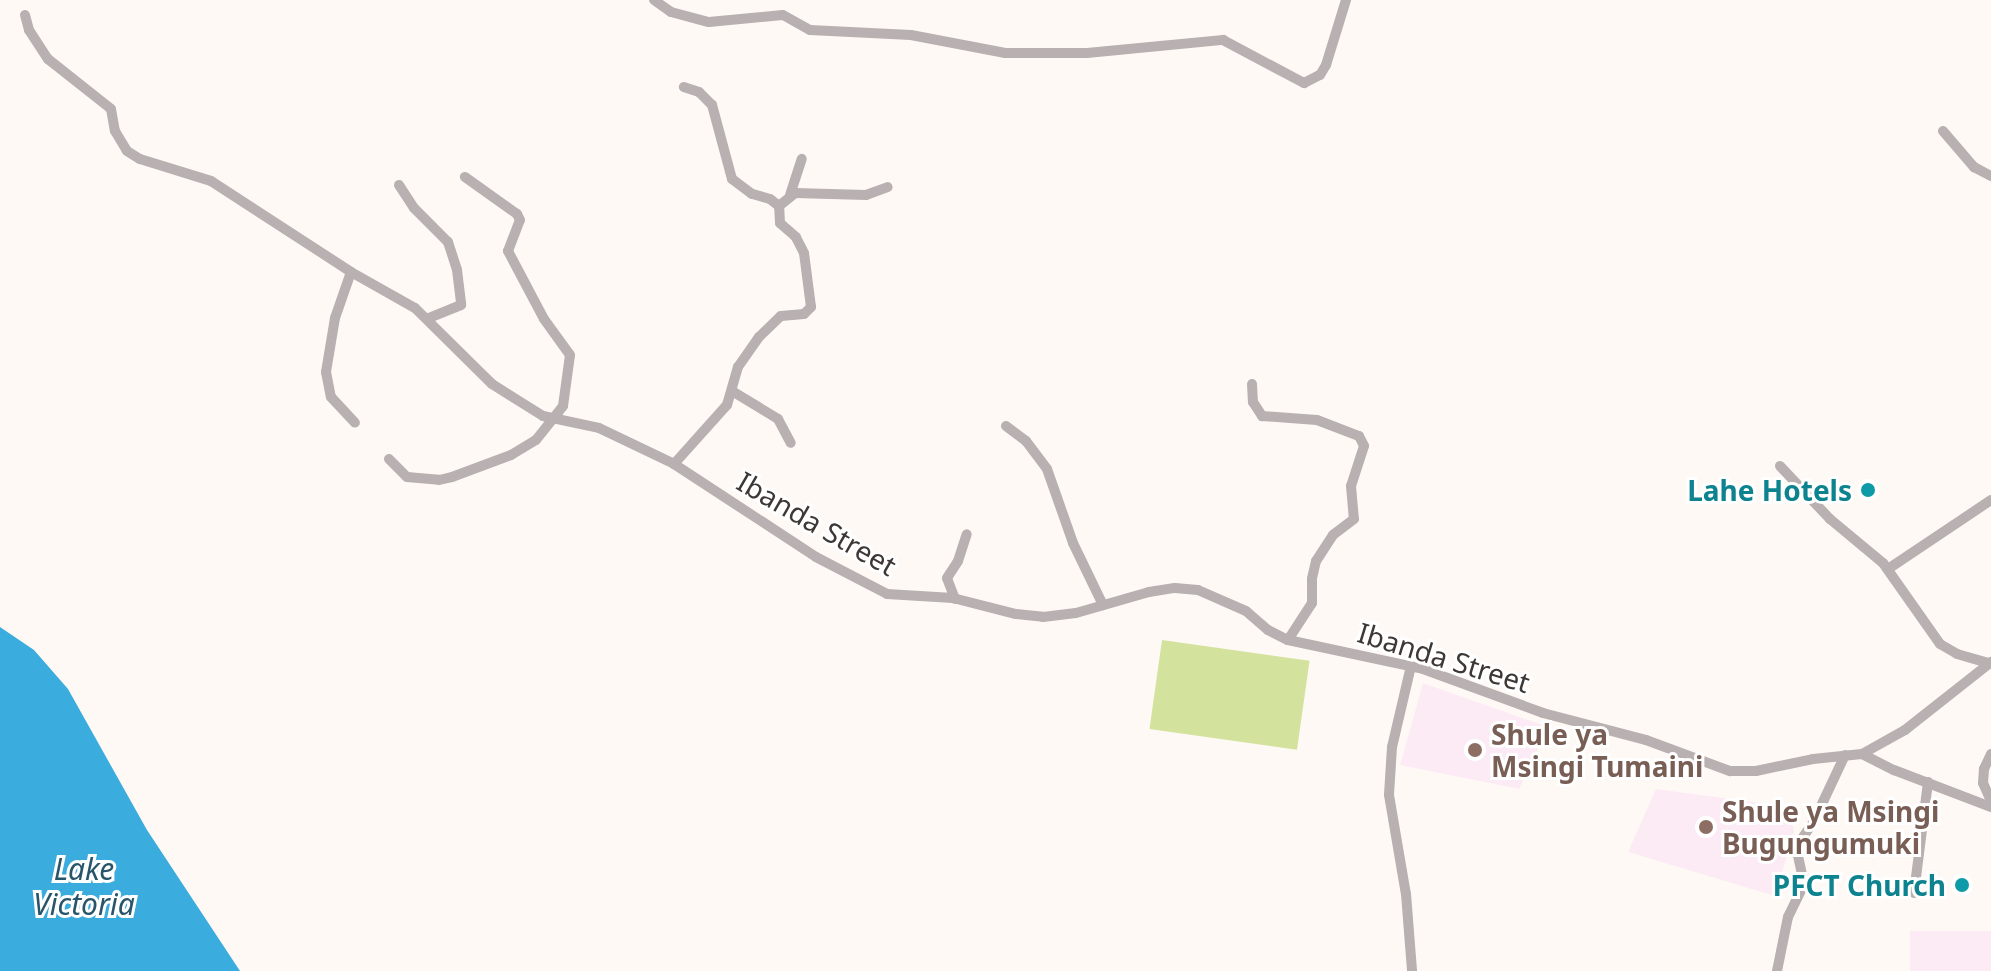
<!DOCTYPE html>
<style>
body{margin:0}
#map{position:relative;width:1991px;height:971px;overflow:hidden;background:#fff9f6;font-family:"Noto Sans",sans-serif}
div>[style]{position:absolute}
.education>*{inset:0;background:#fcebf5;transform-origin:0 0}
.green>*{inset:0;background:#d3e39e;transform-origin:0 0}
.water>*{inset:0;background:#3bacde}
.minor>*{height:10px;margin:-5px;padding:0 5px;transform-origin:5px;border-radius:5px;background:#b8b0b1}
.dots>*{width:22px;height:22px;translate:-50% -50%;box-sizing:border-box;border:4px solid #fff;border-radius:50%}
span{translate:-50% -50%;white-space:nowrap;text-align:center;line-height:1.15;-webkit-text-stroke:6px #fff;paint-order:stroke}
.culture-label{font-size:28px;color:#0d838f;font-weight:700}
.right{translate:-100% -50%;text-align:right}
.street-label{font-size:28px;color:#3e3835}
.education-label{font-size:28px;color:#785e54;font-weight:700}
.left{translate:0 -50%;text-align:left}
.water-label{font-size:30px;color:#28556a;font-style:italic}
</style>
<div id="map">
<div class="education">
<i style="clip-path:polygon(1423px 683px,1548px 727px,1519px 789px,1400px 765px)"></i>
<i style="clip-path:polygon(1656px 789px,1789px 807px,1794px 832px,1775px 896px,1628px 852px)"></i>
<i style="left:1910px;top:931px;width:81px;height:41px"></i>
</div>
<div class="green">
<i style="left:1162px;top:640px;width:149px;height:90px;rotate:8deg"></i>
</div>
<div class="water">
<i style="clip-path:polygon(0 627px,34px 650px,68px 689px,147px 830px,240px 971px,0 971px)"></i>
</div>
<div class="minor">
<i style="left:654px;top:0;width:21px;rotate:35deg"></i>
<i style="left:671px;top:12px;width:39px;rotate:15deg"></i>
<i style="left:709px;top:22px;width:74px;rotate:-5.4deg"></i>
<i style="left:783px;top:15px;width:31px;rotate:29deg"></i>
<i style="left:810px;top:30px;width:101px;rotate:2.8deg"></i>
<i style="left:911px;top:35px;width:96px;rotate:10.8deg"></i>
<i style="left:1005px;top:53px;width:82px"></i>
<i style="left:1087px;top:53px;width:137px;rotate:-5.5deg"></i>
<i style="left:1223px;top:40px;width:92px;rotate:28deg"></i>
<i style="left:1304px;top:83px;width:18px;rotate:-27deg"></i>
<i style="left:1320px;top:75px;width:12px;rotate:-59deg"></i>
<i style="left:1326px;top:65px;width:68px;rotate:-72.9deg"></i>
<i style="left:25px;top:15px;width:16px;rotate:75deg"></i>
<i style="left:29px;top:30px;width:35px;rotate:57deg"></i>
<i style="left:48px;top:59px;width:80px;rotate:38.4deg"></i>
<i style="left:111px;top:109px;width:22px;rotate:80deg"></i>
<i style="left:115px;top:131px;width:23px;rotate:59deg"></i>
<i style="left:127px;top:151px;width:15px;rotate:32deg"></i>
<i style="left:140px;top:159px;width:74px;rotate:17.2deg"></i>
<i style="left:211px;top:181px;width:167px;rotate:33deg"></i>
<i style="left:351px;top:272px;width:73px;rotate:29.4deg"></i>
<i style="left:415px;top:308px;width:108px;rotate:44.6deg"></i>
<i style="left:492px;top:384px;width:60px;rotate:32.1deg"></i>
<i style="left:543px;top:416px;width:57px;rotate:12.1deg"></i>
<i style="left:599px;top:428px;width:83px;rotate:25.6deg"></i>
<i style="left:674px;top:464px;width:170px;rotate:33.2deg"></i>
<i style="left:816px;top:557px;width:80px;rotate:27.5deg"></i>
<i style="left:887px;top:594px;width:66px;rotate:3.5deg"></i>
<i style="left:953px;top:598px;width:65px;rotate:14.3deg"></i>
<i style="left:1016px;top:614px;width:27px;rotate:6deg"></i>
<i style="left:1043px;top:617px;width:33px;rotate:-7deg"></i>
<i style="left:1076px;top:613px;width:76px;rotate:-16deg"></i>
<i style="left:1149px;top:592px;width:26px;rotate:-9deg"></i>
<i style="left:1175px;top:588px;width:23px;rotate:5deg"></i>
<i style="left:1198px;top:590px;width:52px;rotate:23.6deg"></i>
<i style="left:1246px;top:611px;width:29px;rotate:41deg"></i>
<i style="left:1268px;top:630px;width:22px;rotate:27deg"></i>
<i style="left:1288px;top:640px;width:138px;rotate:12.1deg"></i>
<i style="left:1423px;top:669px;width:128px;rotate:20.1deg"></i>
<i style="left:1543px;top:713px;width:106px;rotate:14.7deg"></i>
<i style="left:1646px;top:740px;width:90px;rotate:20.3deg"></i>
<i style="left:1730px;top:771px;width:26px"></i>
<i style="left:1756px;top:771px;width:58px;rotate:-11.9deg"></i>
<i style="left:1813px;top:759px;width:49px;rotate:-5.8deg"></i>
<i style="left:1862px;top:754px;width:49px;rotate:-29.2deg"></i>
<i style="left:1905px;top:730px;width:110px;rotate:-38.3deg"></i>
<i style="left:1943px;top:131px;width:48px;rotate:49.3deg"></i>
<i style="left:1974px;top:167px;width:19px;rotate:28deg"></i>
<i style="left:399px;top:185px;width:27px;rotate:57deg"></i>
<i style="left:414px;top:208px;width:48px;rotate:45deg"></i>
<i style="left:448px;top:242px;width:29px;rotate:72deg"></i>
<i style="left:457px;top:270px;width:35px;rotate:83deg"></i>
<i style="left:461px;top:305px;width:37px;rotate:158deg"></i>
<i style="left:790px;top:195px;width:38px;rotate:-72deg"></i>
<i style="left:779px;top:206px;width:21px;rotate:-39deg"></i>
<i style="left:795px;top:193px;width:71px;rotate:1.6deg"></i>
<i style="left:866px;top:195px;width:23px;rotate:-20deg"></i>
<i style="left:351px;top:272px;width:49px;rotate:109.2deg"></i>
<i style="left:335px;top:318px;width:55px;rotate:99.5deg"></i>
<i style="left:326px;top:372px;width:25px;rotate:79deg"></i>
<i style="left:331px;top:397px;width:35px;rotate:47deg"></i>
<i style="left:1252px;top:384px;width:18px;rotate:87deg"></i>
<i style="left:1253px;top:402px;width:17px;rotate:57deg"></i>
<i style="left:1262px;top:416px;width:55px;rotate:4.2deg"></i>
<i style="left:1317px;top:420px;width:45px;rotate:20.9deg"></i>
<i style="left:1359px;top:436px;width:11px;rotate:63deg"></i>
<i style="left:1364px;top:446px;width:42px;rotate:108deg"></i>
<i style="left:1351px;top:486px;width:33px;rotate:85deg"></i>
<i style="left:1354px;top:519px;width:26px;rotate:143deg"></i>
<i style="left:1333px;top:535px;width:31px;rotate:123deg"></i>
<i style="left:1316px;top:561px;width:18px;rotate:103deg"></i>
<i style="left:1312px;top:579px;width:24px;rotate:90deg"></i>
<i style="left:1312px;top:603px;width:44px;rotate:123deg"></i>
<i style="left:732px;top:391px;width:54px;rotate:31.3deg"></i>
<i style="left:778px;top:419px;width:27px;rotate:62deg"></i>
<i style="left:1006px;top:426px;width:25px;rotate:37deg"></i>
<i style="left:1026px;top:441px;width:35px;rotate:53deg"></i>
<i style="left:1047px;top:469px;width:78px;rotate:70.6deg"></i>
<i style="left:1073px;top:543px;width:69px;rotate:64.2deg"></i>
<i style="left:389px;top:459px;width:25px;rotate:45deg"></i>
<i style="left:407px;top:477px;width:32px;rotate:5deg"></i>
<i style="left:439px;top:480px;width:13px;rotate:-13deg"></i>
<i style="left:452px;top:477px;width:63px;rotate:-20.4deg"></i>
<i style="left:511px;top:455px;width:29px;rotate:-31deg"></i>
<i style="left:536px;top:440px;width:43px;rotate:-51.5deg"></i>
<i style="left:563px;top:406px;width:51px;rotate:-82.2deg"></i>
<i style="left:570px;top:355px;width:44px;rotate:-125.8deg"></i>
<i style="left:544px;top:319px;width:77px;rotate:-117.9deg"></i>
<i style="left:508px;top:251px;width:33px;rotate:-69deg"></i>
<i style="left:520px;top:220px;width:7px;rotate:-117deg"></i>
<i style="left:517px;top:214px;width:64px;rotate:-144.6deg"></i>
<i style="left:674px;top:464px;width:79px;rotate:-48.1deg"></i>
<i style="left:727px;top:405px;width:40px;rotate:-74deg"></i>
<i style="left:738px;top:367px;width:37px;rotate:-55deg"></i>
<i style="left:759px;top:337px;width:30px;rotate:-44deg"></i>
<i style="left:781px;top:316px;width:23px;rotate:-5deg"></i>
<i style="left:804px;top:314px;width:10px;rotate:-45deg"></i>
<i style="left:811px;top:307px;width:54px;rotate:-97.4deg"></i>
<i style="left:804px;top:253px;width:18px;rotate:-117deg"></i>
<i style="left:796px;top:237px;width:21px;rotate:-139deg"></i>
<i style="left:780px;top:223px;width:17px;rotate:-93deg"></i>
<i style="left:779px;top:206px;width:11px;rotate:-142deg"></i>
<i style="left:770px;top:199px;width:19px;rotate:-164deg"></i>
<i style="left:752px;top:194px;width:25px;rotate:-143deg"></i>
<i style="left:732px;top:179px;width:77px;rotate:-105.1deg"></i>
<i style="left:712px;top:105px;width:18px;rotate:-135deg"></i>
<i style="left:699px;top:92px;width:16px;rotate:-162deg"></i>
<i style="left:1780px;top:466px;width:73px;rotate:46.7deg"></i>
<i style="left:1830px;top:519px;width:69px;rotate:39.7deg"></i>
<i style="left:1883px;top:563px;width:99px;rotate:54.9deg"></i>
<i style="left:1940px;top:644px;width:20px;rotate:30deg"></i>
<i style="left:1957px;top:654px;width:33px;rotate:16deg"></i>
<i style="left:1888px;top:569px;width:124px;rotate:-33.8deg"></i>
<i style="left:955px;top:599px;width:22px;rotate:-111deg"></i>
<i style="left:947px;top:578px;width:20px;rotate:-57deg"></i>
<i style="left:958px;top:561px;width:28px;rotate:-72deg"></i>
<i style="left:1411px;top:666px;width:83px;rotate:103.2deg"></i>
<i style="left:1392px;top:747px;width:48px;rotate:93.6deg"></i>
<i style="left:1389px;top:795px;width:100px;rotate:80.3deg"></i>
<i style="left:1406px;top:894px;width:77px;rotate:85.5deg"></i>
<i style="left:1862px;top:754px;width:36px;rotate:27deg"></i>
<i style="left:1894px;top:770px;width:104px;rotate:20.9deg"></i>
<i style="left:1991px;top:754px;width:17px;rotate:115deg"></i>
<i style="left:1984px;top:769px;width:14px;rotate:94deg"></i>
<i style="left:1983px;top:783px;width:20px;rotate:66deg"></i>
<i style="left:1914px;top:893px;width:112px;rotate:-82.8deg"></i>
<i style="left:1777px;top:971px;width:55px;rotate:-78.5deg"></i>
<i style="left:1788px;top:917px;width:37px;rotate:-64deg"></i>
<i style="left:1804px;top:884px;width:38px;rotate:-102deg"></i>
<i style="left:1796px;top:847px;width:29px;rotate:-55deg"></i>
<i style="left:1813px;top:823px;width:75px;rotate:-64.8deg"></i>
</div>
<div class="dots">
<i style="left:1868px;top:490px;background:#0f9aa8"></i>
<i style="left:1475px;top:750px;background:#8d6e63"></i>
<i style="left:1706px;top:827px;background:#8d6e63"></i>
<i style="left:1962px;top:885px;background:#0f9aa8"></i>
</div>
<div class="culture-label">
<span class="right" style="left:1852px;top:490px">Lahe Hotels</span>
<span class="right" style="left:1946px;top:885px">PFCT Church</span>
</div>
<div class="street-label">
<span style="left:817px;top:523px;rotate:30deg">Ibanda Street</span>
<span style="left:1444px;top:657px;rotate:17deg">Ibanda Street</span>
</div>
<div class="education-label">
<span class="left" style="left:1491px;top:750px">Shule ya<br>Msingi Tumaini</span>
<span class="left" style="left:1722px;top:827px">Shule ya Msingi<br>Bugungumuki</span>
</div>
<div class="water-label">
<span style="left:84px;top:886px">Lake<br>Victoria</span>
</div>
</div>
